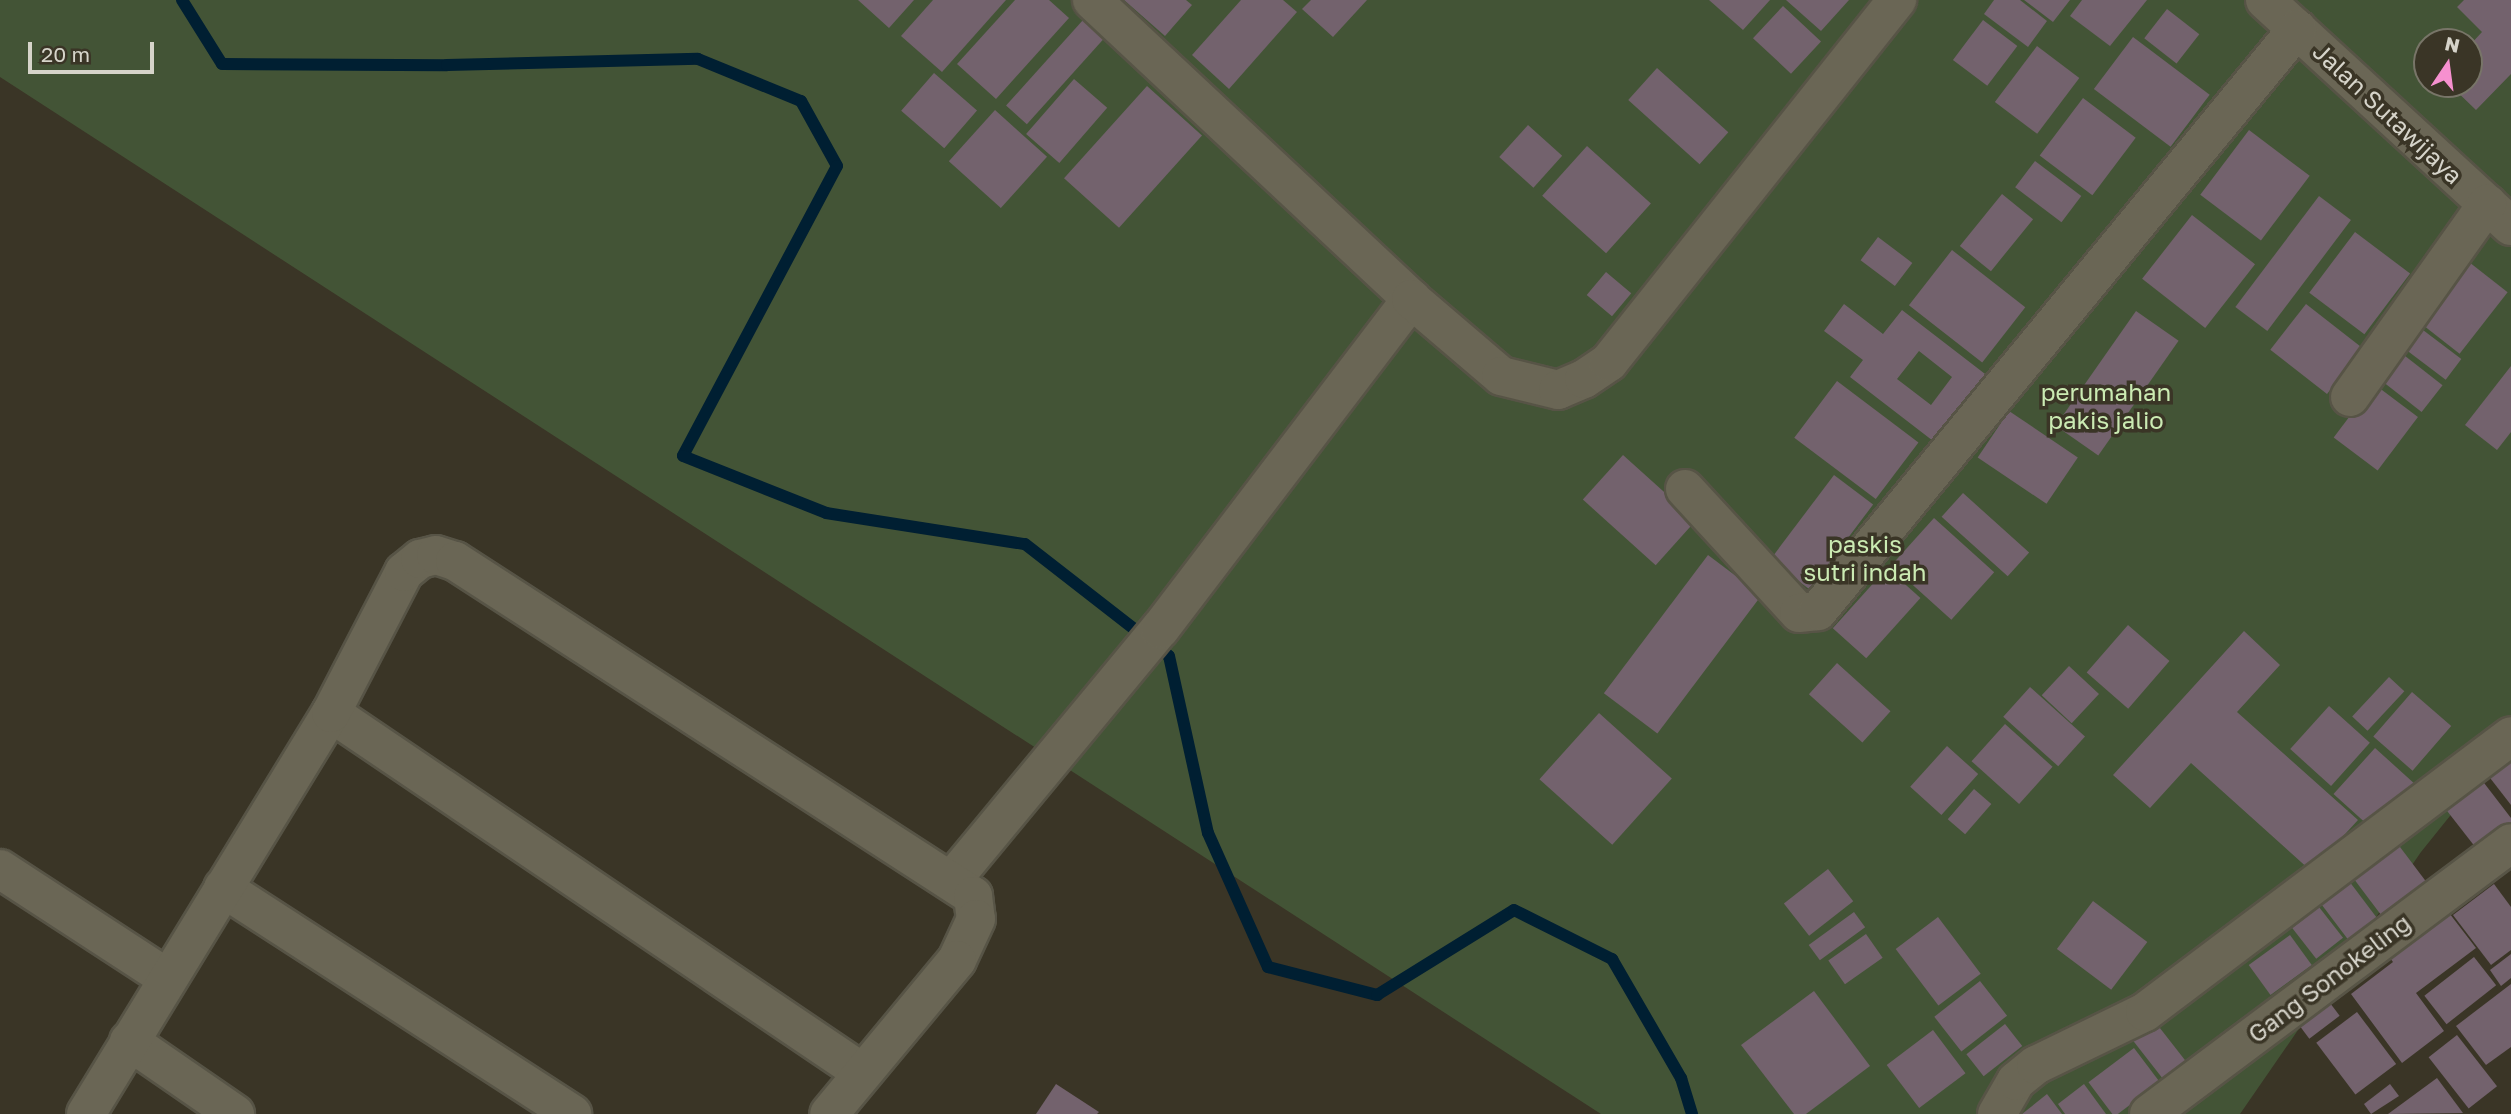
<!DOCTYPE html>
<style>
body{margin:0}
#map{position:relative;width:2511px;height:1114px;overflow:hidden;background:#3a3526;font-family:"Golos Text",sans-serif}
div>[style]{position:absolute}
.green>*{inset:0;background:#435436}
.stream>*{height:12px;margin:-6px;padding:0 6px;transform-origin:6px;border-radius:6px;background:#001f32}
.building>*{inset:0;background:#73626d;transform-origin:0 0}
.roads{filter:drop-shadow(2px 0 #575446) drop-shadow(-2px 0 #575446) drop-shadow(0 2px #575446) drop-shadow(0 -2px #575446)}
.minor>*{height:38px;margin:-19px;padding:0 19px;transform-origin:19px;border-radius:19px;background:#6a6655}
span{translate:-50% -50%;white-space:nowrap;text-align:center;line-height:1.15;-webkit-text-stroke:7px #3a3526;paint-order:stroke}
.street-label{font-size:24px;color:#d6d4ca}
.park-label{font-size:24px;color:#cbebb3}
.north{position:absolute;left:2413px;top:28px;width:70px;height:70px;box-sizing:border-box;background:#3a3526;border:2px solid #787568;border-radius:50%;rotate:13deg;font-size:19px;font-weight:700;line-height:28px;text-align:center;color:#d6d4ca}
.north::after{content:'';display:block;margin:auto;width:24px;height:32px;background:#f690cf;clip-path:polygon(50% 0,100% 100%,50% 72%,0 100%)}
.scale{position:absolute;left:28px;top:42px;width:126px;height:32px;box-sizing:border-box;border:4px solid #d6d4ca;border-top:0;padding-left:9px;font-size:21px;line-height:24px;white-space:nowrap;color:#d6d4ca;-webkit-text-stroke:5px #3a3526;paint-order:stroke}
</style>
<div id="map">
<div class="green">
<i style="clip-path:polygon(evenodd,0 0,2511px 0,2511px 740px,2421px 852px,2240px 1114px,1601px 1114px,0 77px,0 0,2427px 42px,2469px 42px,2469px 84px,2427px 84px,2427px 42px)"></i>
</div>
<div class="stream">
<i style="left:182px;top:0;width:75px;rotate:58deg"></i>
<i style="left:222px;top:64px;width:225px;rotate:0.3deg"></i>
<i style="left:447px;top:65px;width:251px;rotate:-1.4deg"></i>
<i style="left:698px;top:59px;width:111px;rotate:22.2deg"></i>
<i style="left:801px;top:101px;width:74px;rotate:61deg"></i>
<i style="left:837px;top:166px;width:328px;rotate:118deg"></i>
<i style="left:683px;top:456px;width:154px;rotate:21.7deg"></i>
<i style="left:826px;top:513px;width:201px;rotate:8.9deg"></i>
<i style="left:1025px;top:544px;width:182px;rotate:37.9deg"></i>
<i style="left:1169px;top:656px;width:181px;rotate:77.6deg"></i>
<i style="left:1208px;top:833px;width:147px;rotate:65.9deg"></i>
<i style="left:1268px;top:967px;width:113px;rotate:14.4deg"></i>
<i style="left:1377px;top:995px;width:161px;rotate:-31.8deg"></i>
<i style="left:1514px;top:910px;width:110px;rotate:26.6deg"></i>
<i style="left:1612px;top:959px;width:138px;rotate:59.9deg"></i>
<i style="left:1681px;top:1078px;width:38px;rotate:73deg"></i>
</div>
<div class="building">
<i style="clip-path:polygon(858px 0,914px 0,889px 28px)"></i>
<i style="clip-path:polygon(933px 0,1006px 0,942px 72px,901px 36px)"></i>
<i style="clip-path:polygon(1015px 0,1049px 0,1069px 18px,996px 99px,957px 64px)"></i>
<i style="clip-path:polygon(1124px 0,1186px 0,1192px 5px,1165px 36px)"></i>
<i style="clip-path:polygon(1241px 0,1283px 0,1297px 12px,1229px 89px,1192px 55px)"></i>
<i style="clip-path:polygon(1311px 0,1367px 0,1333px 37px,1302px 9px)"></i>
<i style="clip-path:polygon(1709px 0,1770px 0,1743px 30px)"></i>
<i style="clip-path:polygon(1786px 0,1849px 0,1821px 31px)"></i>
<i style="clip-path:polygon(1994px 0,2020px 0,2047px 21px,2028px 47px,1984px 14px)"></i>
<i style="clip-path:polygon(2024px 0,2070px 0,2053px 22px)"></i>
<i style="clip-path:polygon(2082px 0,2147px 0,2110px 46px,2070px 16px)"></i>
<i style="clip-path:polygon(2464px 0,2511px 0,2511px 74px,2476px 110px,2449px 84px,2469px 84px,2469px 46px,2482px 32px,2457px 7px)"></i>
<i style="left:1783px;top:6px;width:52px;height:44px;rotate:43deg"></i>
<i style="left:2167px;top:9px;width:41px;height:37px;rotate:38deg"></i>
<i style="left:1083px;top:20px;width:28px;height:115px;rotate:42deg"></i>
<i style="left:1983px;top:20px;width:43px;height:50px;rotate:37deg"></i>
<i style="left:2133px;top:37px;width:96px;height:65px;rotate:37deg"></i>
<i style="left:2037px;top:46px;width:53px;height:70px;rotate:37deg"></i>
<i style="left:1657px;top:68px;width:96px;height:43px;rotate:42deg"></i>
<i style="left:934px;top:73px;width:57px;height:50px;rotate:41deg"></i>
<i style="left:1074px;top:79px;width:44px;height:73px;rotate:41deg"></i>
<i style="left:1147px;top:86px;width:74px;height:124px;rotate:42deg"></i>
<i style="left:2083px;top:98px;width:66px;height:72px;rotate:37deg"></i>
<i style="left:995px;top:110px;width:70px;height:69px;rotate:42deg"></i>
<i style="left:1528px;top:125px;width:46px;height:43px;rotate:42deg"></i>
<i style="left:2249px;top:130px;width:76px;height:81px;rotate:37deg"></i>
<i style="left:1587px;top:146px;width:86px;height:67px;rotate:42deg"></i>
<i style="left:2035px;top:161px;width:58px;height:33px;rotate:37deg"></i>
<i style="left:2002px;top:194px;width:40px;height:67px;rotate:39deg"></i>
<i style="left:2319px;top:196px;width:40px;height:139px;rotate:37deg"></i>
<i style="left:2192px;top:215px;width:80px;height:81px;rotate:38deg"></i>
<i style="left:2355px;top:232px;width:69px;height:76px;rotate:37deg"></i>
<i style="left:1878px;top:237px;width:43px;height:29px;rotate:37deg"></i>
<i style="left:1952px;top:250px;width:93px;height:70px;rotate:38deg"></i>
<i style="left:2469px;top:262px;width:49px;height:78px;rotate:38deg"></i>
<i style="left:1606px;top:272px;width:33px;height:30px;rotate:40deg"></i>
<i style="clip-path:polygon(evenodd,1844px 304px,1883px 334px,1902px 310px,1989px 377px,1937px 444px,1850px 377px,1863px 360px,1824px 331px,1844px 304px,1919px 351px,1952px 377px,1931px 405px,1897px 379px,1919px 351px)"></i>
<i style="left:2306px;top:304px;width:72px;height:58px;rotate:38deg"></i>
<i style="left:2136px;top:311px;width:52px;height:140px;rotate:35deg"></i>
<i style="left:2419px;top:327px;width:53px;height:26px;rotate:37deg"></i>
<i style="left:2400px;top:352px;width:54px;height:34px;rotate:38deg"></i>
<i style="clip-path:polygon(2511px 366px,2511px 432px,2497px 450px,2465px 425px)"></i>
<i style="left:1837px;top:381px;width:102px;height:71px;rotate:37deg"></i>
<i style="left:2374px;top:384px;width:55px;height:67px;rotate:37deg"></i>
<i style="left:2009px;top:411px;width:83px;height:56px;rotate:34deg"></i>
<i style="left:1623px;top:455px;width:98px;height:60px;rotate:42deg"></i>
<i style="left:1834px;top:475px;width:49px;height:106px;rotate:37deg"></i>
<i style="left:1963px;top:493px;width:89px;height:32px;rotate:42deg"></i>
<i style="left:1934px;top:518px;width:81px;height:64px;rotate:42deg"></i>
<i style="left:1708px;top:555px;width:67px;height:173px;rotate:37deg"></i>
<i style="left:1887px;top:568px;width:45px;height:81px;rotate:42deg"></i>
<i style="left:2128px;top:625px;width:55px;height:63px;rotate:41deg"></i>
<i style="clip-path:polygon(2244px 631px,2280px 665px,2237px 712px,2358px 820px,2311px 871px,2191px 763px,2150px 808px,2113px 775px)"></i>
<i style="left:1837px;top:663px;width:72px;height:42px;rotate:42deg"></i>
<i style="left:2069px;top:666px;width:41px;height:40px;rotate:43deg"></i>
<i style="left:2389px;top:677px;width:21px;height:54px;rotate:43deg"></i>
<i style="left:2030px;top:687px;width:74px;height:40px;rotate:42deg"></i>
<i style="left:2412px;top:692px;width:52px;height:59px;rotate:41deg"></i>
<i style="left:2329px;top:706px;width:55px;height:58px;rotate:42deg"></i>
<i style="left:1599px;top:713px;width:98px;height:89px;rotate:42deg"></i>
<i style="left:2005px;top:724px;width:64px;height:50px;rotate:42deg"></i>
<i style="left:1947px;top:746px;width:42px;height:55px;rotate:42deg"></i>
<i style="left:2375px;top:748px;width:54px;height:62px;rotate:42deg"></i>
<i style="clip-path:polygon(2511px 755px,2511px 805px,2487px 774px)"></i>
<i style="clip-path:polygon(2481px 779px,2511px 818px,2511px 835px,2483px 857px,2444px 807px)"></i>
<i style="left:1974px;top:789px;width:23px;height:40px;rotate:41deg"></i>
<i style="left:2397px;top:843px;width:61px;height:56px;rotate:53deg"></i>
<i style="left:1828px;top:869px;width:41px;height:56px;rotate:52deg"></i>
<i style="left:2349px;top:881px;width:59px;height:36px;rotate:53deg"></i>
<i style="clip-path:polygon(2494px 884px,2511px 907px,2511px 950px,2491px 965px,2453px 915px)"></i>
<i style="left:2093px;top:901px;width:68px;height:60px;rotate:37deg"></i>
<i style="clip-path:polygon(2443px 905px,2476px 948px,2416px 993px,2444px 1031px,2402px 1063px,2351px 994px,2393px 962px,2384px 950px)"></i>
<i style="left:2319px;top:907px;width:39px;height:34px;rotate:52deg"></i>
<i style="left:1854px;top:912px;width:19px;height:56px;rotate:54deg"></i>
<i style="left:1938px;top:917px;width:71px;height:53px;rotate:53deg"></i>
<i style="left:1866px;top:934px;width:29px;height:46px;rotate:55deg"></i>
<i style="left:2290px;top:935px;width:37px;height:51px;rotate:54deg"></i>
<i style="clip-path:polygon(2511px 954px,2511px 978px,2501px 986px,2490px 970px)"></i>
<i style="left:2474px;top:957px;width:36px;height:63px;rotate:52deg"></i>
<i style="left:1980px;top:981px;width:44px;height:58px;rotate:52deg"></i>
<i style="clip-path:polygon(2511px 984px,2511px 1047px,2486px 1065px,2456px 1026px)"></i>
<i style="clip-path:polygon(1814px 991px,1870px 1066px,1806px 1114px,1794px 1114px,1741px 1045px)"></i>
<i style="left:2327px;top:999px;width:21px;height:38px;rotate:53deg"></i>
<i style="left:2357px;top:1012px;width:65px;height:51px;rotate:53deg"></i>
<i style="left:2156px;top:1023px;width:52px;height:29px;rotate:52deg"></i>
<i style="left:2005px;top:1024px;width:28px;height:49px;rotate:52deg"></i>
<i style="left:1933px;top:1030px;width:54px;height:58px;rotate:53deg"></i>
<i style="left:2457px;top:1035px;width:65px;height:36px;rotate:52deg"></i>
<i style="left:2134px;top:1048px;width:43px;height:57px;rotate:53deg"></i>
<i style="clip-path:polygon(2437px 1078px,2463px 1113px,2388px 1114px)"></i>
<i style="clip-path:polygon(1056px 1084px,1099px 1112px,1097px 1114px,1036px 1114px)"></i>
<i style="clip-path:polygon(2084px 1084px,2106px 1114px,2065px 1114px,2058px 1104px)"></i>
<i style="clip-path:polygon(2390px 1084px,2399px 1096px,2371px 1114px,2364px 1104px)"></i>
<i style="clip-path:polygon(2047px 1094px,2062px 1114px,2022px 1114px)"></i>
</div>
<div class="roads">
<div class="minor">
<i style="left:1092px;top:0;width:437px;rotate:43.1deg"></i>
<i style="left:2265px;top:0;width:334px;rotate:42.6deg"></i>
<i style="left:2350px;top:397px;width:237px;rotate:-54.6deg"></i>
<i style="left:1685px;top:489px;width:168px;rotate:47.4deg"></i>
<i style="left:1799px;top:613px;width:19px;rotate:-6deg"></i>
<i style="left:1818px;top:611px;width:754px;rotate:-50.54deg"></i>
<i style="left:331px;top:713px;width:642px;rotate:34.09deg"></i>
<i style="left:0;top:869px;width:199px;rotate:33.1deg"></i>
<i style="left:952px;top:880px;width:326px;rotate:-50.4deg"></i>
<i style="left:1160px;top:629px;width:415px;rotate:-52.7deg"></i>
<i style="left:1411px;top:299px;width:118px;rotate:40.5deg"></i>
<i style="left:1501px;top:376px;width:59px;rotate:13.8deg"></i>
<i style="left:1558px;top:390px;width:28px;rotate:-23deg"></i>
<i style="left:1584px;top:379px;width:30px;rotate:-34deg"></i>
<i style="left:1609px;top:362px;width:463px;rotate:-51.5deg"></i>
<i style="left:223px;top:888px;width:416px;rotate:32.9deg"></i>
<i style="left:129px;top:1041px;width:129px;rotate:34.6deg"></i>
<i style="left:86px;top:1114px;width:470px;rotate:-58.6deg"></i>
<i style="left:331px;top:713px;width:159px;rotate:-62.6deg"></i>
<i style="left:404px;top:572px;width:21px;rotate:-39deg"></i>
<i style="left:420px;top:559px;width:16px;rotate:-14deg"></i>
<i style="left:436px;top:555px;width:20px;rotate:18deg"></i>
<i style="left:455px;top:561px;width:617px;rotate:32.89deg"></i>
<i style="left:973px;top:896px;width:23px;rotate:83deg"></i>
<i style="left:976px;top:919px;width:45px;rotate:114.9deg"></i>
<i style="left:957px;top:960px;width:200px;rotate:129.7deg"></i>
<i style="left:1997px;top:1114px;width:38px;rotate:-60deg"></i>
<i style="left:2016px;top:1081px;width:26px;rotate:-39deg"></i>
<i style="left:2036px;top:1065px;width:121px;rotate:-25.9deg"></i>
<i style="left:2145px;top:1012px;width:458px;rotate:-37deg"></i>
<i style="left:2149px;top:1114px;width:452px;rotate:-36.8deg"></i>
</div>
</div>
<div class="street-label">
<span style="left:2388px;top:113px;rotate:43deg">Jalan Sutawijaya</span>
<span style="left:2329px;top:978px;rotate:-37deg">Gang Sonokeling</span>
</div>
<div class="park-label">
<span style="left:2106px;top:406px">perumahan<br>pakis jalio</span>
<span style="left:1865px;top:558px">paskis<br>sutri indah</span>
</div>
<div class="north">N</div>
<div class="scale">20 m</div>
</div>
